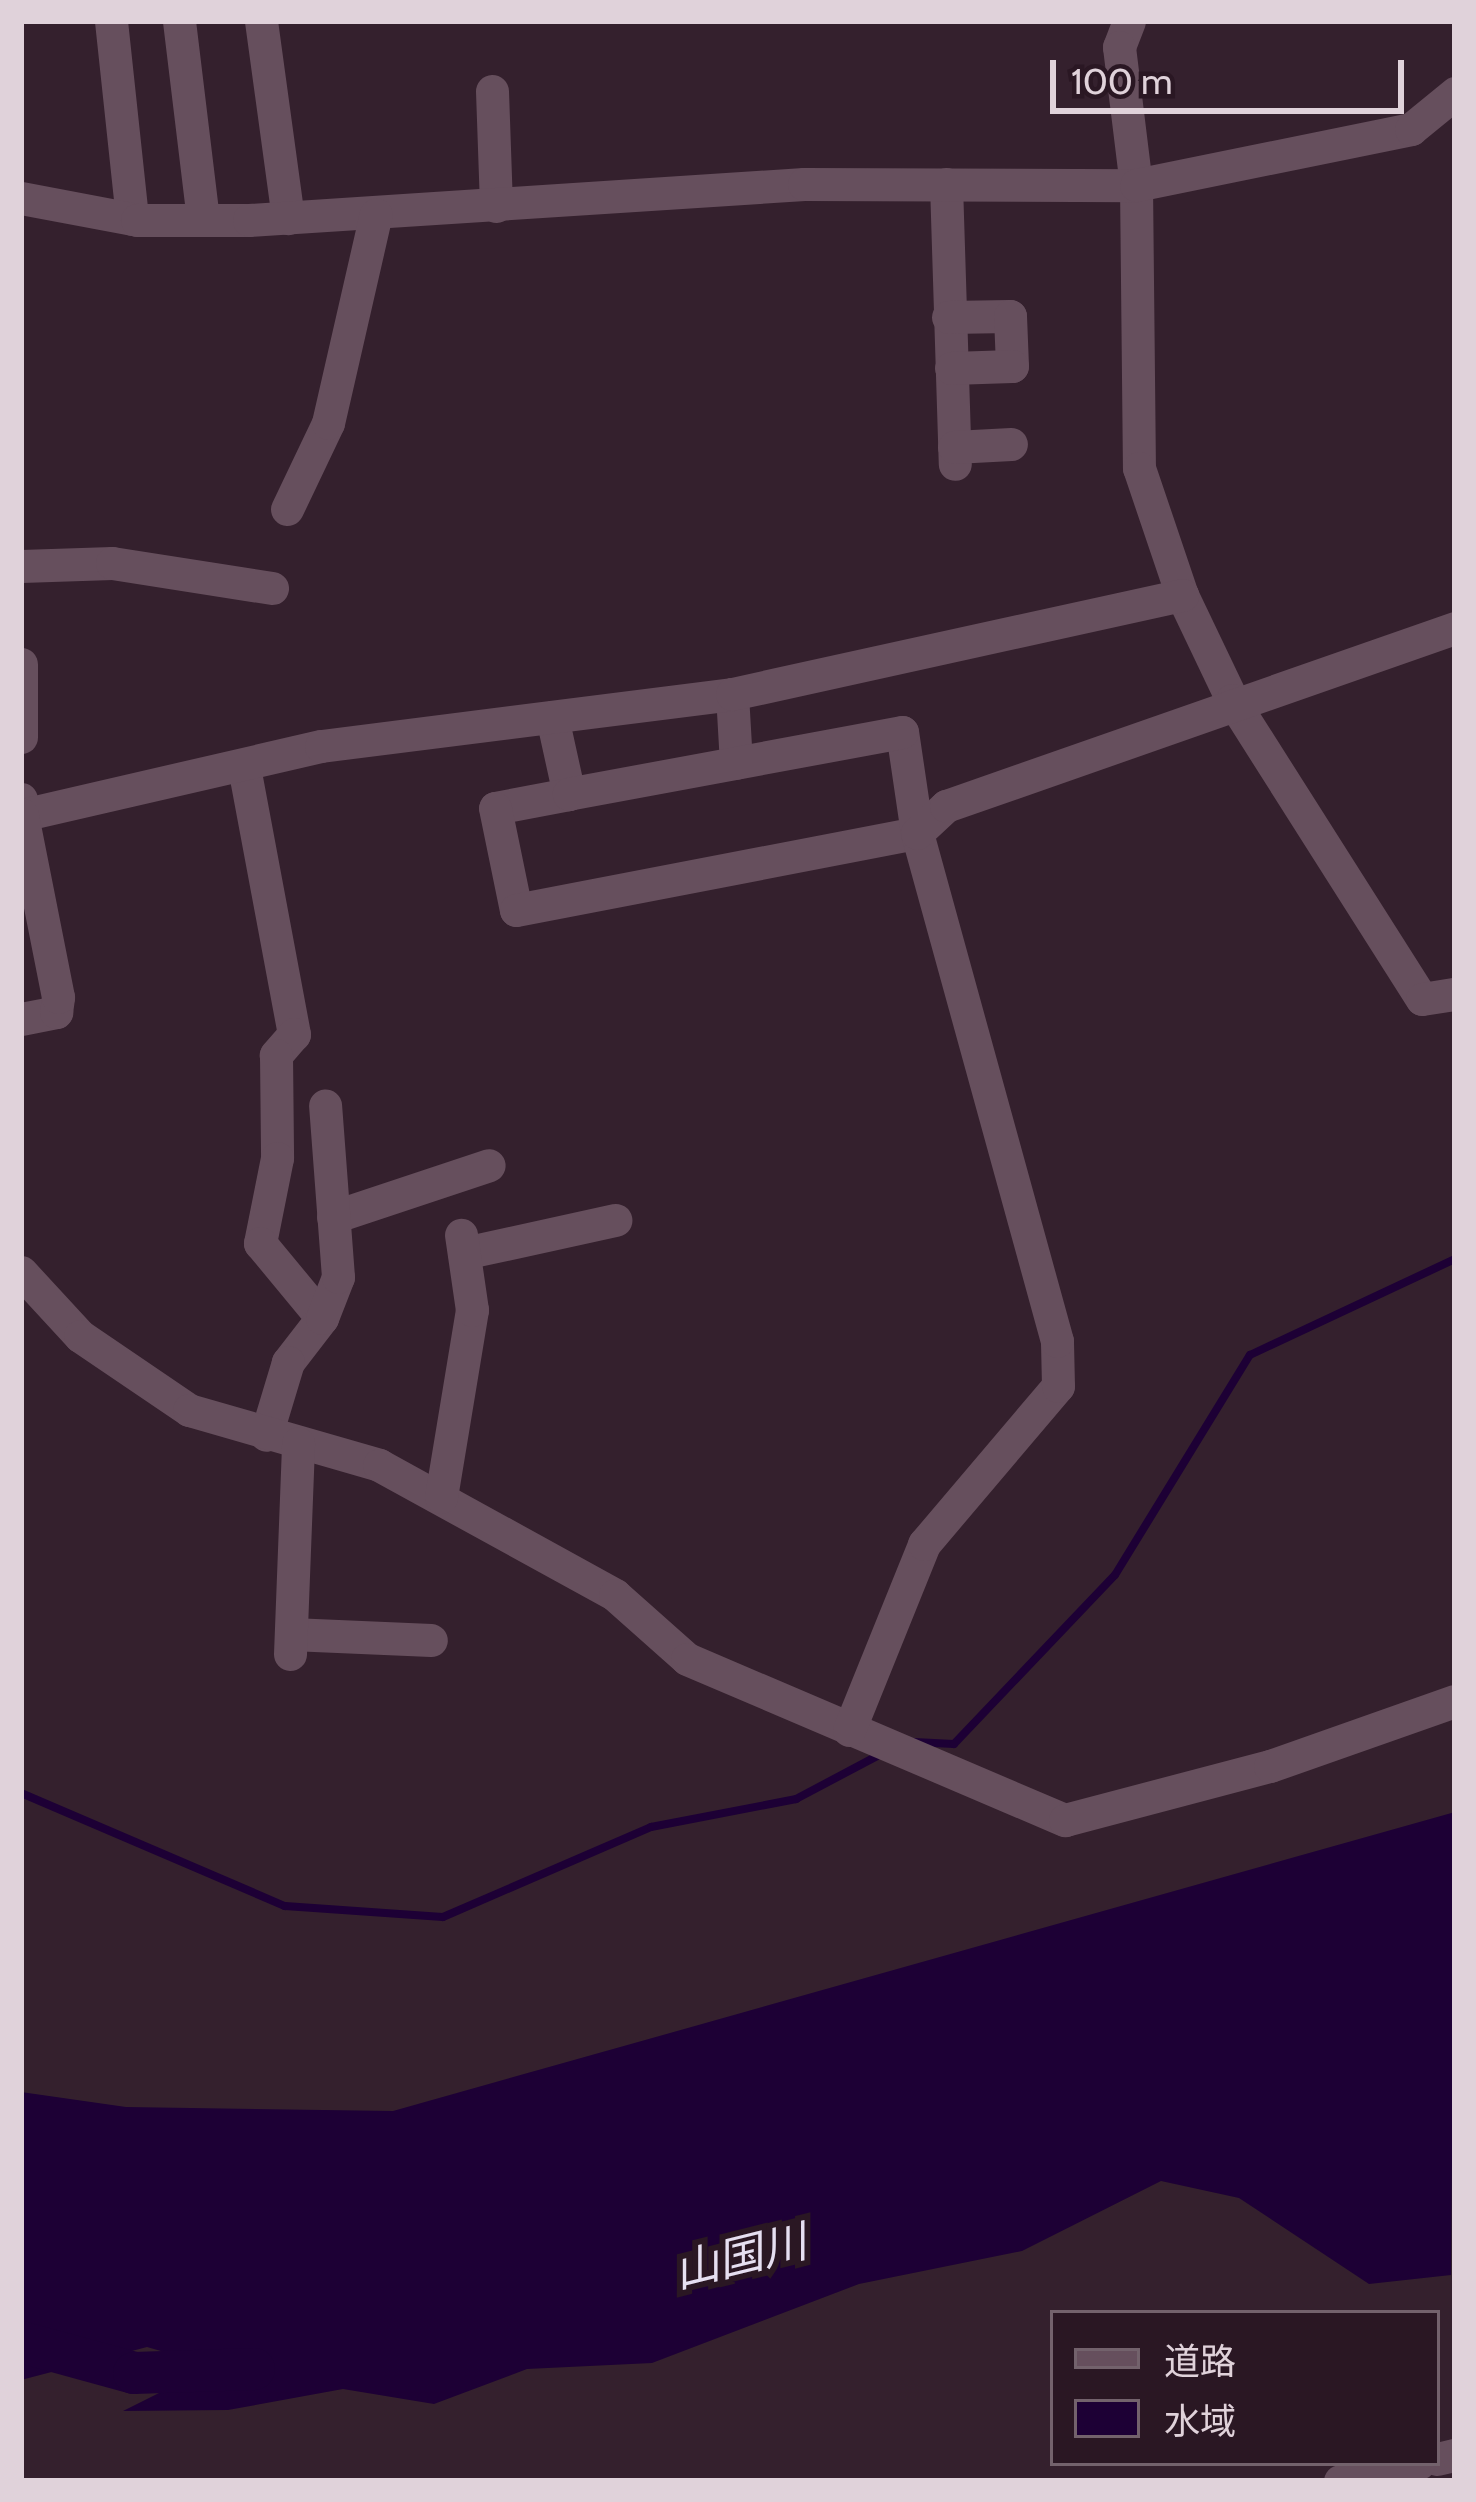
<!DOCTYPE html>
<meta charset="utf-8">
<style>
body{margin:0}
#map{position:relative;width:1476px;height:2502px;overflow:hidden;background:#34202d;font-family:Cabin,"Noto Sans JP",sans-serif}
div>[style]{position:absolute}
.water>*{inset:0;background:#1d0035}
.stream>*{height:8px;margin:-4px;padding:0 4px;transform-origin:4px;border-radius:4px;background:#1d0035}
.river>*{height:42px;margin:-21px;padding:0 21px;transform-origin:21px;border-radius:21px;background:#1d0035}
.minor>*{height:33px;margin:-16.5px;padding:0 16.5px;transform-origin:16.5px;border-radius:16.5px;background:#664f5d}
span{translate:-50% -50%;white-space:nowrap;text-align:center;line-height:1.15;-webkit-text-stroke:12px #2a1723;paint-order:stroke}
.water-label{font-size:45px;color:#e6dff1;font-style:italic}
.frame{position:absolute;inset:0;border:24px solid #e0d2da;pointer-events:none}
.legend{position:absolute;left:1050px;top:2310px;width:390px;height:156px;box-sizing:border-box;background:#2a1723;border:3px solid #73626c;margin:0;padding:15px 21px;list-style:none;font-size:36px;color:#e0d2da}
.legend li{display:flex;align-items:center;gap:24px;height:60px}
.legend b{width:60px;border:3px solid #73626c}
.scale{position:absolute;left:1050px;top:60px;width:354px;height:54px;box-sizing:border-box;border:6px solid #e0d2da;border-top:0;padding-left:15px;font-size:36px;line-height:42px;white-space:nowrap;color:#e0d2da;-webkit-text-stroke:9px #2a1723;paint-order:stroke}
</style>
<div id="map">
<div class="water">
<i style="clip-path:polygon(1455px 1812px,1451px 2275px,1369px 2284px,1239px 2198px,1161px 2181px,1022px 2251px,859px 2284px,652px 2363px,527px 2369px,434px 2404px,343px 2389px,228px 2410px,123px 2411px,213px 2366px,147px 2347px,21px 2380px,21px 2092px,126px 2107px,393px 2111px)"></i>
</div>
<div class="stream">
<i style="left:914px;top:1742px;width:40px;rotate:2.9deg"></i>
<i style="left:954px;top:1744px;width:233px;rotate:-46.4deg"></i>
<i style="left:1115px;top:1575px;width:258px;rotate:-58.5deg"></i>
<i style="left:1250px;top:1355px;width:226px;rotate:-25.1deg"></i>
<i style="left:21px;top:1793px;width:287px;rotate:23.2deg"></i>
<i style="left:285px;top:1906px;width:158px;rotate:4deg"></i>
<i style="left:443px;top:1917px;width:227px;rotate:-23.4deg"></i>
<i style="left:651px;top:1827px;width:148px;rotate:-10.9deg"></i>
<i style="left:796px;top:1799px;width:98px;rotate:-27.9deg"></i>
</div>
<div class="river">
<i style="left:21px;top:2342px;width:117px;rotate:15.3deg"></i>
<i style="left:134px;top:2373px;width:120px;rotate:-1.9deg"></i>
</div>
<div class="minor">
<i style="left:111px;top:21px;width:199px;rotate:83.9deg"></i>
<i style="left:179px;top:21px;width:200px;rotate:83.1deg"></i>
<i style="left:261px;top:21px;width:199px;rotate:82.2deg"></i>
<i style="left:1129px;top:21px;width:28px;rotate:111deg"></i>
<i style="left:1119px;top:47px;width:139px;rotate:83deg"></i>
<i style="left:1136px;top:185px;width:283px;rotate:89.4deg"></i>
<i style="left:1139px;top:468px;width:134px;rotate:71.3deg"></i>
<i style="left:1182px;top:595px;width:116px;rotate:64.5deg"></i>
<i style="left:1232px;top:700px;width:354px;rotate:57.6deg"></i>
<i style="left:1422px;top:999px;width:33px;rotate:-9deg"></i>
<i style="left:492px;top:91px;width:115px;rotate:88deg"></i>
<i style="left:946px;top:184px;width:280px;rotate:88.2deg"></i>
<i style="left:21px;top:198px;width:118px;rotate:10.7deg"></i>
<i style="left:137px;top:220px;width:112px"></i>
<i style="left:249px;top:220px;width:556px;rotate:-3.71deg"></i>
<i style="left:804px;top:184px;width:332px;rotate:0.2deg"></i>
<i style="left:1136px;top:185px;width:281px;rotate:-11.5deg"></i>
<i style="left:1411px;top:129px;width:57px;rotate:-39.3deg"></i>
<i style="left:948px;top:317px;width:62px;rotate:-0.9deg"></i>
<i style="left:1010px;top:316px;width:50px;rotate:87.7deg"></i>
<i style="left:1012px;top:366px;width:61px;rotate:178.1deg"></i>
<i style="left:954px;top:447px;width:57px;rotate:-3deg"></i>
<i style="left:287px;top:509px;width:95px;rotate:-64.5deg"></i>
<i style="left:328px;top:423px;width:214px;rotate:-77.1deg"></i>
<i style="left:21px;top:566px;width:91px;rotate:-1.9deg"></i>
<i style="left:112px;top:563px;width:162px;rotate:8.9deg"></i>
<i style="left:21px;top:664px;width:73px;rotate:90deg"></i>
<i style="left:732px;top:694px;width:69px;rotate:86.7deg"></i>
<i style="left:552px;top:717px;width:79px;rotate:77.6deg"></i>
<i style="left:569px;top:794px;width:75px;rotate:169.3deg"></i>
<i style="left:495px;top:808px;width:104px;rotate:78.4deg"></i>
<i style="left:516px;top:910px;width:408px;rotate:-10.9deg"></i>
<i style="left:917px;top:833px;width:102px;rotate:-98.4deg"></i>
<i style="left:902px;top:732px;width:339px;rotate:169.5deg"></i>
<i style="left:244px;top:767px;width:272px;rotate:79.4deg"></i>
<i style="left:294px;top:1034px;width:28px;rotate:131deg"></i>
<i style="left:276px;top:1055px;width:103px;rotate:89.4deg"></i>
<i style="left:277px;top:1158px;width:87px;rotate:101.3deg"></i>
<i style="left:260px;top:1243px;width:97px;rotate:50.4deg"></i>
<i style="left:322px;top:1318px;width:56px;rotate:127.7deg"></i>
<i style="left:288px;top:1362px;width:76px;rotate:106.8deg"></i>
<i style="left:21px;top:799px;width:16px;rotate:86deg"></i>
<i style="left:22px;top:815px;width:307px;rotate:-13deg"></i>
<i style="left:321px;top:746px;width:414px;rotate:-7.2deg"></i>
<i style="left:732px;top:694px;width:461px;rotate:-12.4deg"></i>
<i style="left:21px;top:1019px;width:36px;rotate:-11deg"></i>
<i style="left:56px;top:1012px;width:15px;rotate:-82deg"></i>
<i style="left:58px;top:997px;width:186px;rotate:-101.2deg"></i>
<i style="left:333px;top:1217px;width:164px;rotate:-18.4deg"></i>
<i style="left:464px;top:1253px;width:155px;rotate:-12.3deg"></i>
<i style="left:21px;top:1272px;width:87px;rotate:47.3deg"></i>
<i style="left:80px;top:1336px;width:132px;rotate:34.2deg"></i>
<i style="left:189px;top:1410px;width:198px;rotate:16.1deg"></i>
<i style="left:379px;top:1465px;width:269px;rotate:28.8deg"></i>
<i style="left:615px;top:1595px;width:96px;rotate:41.6deg"></i>
<i style="left:687px;top:1659px;width:411px;rotate:23.1deg"></i>
<i style="left:1065px;top:1820px;width:212px;rotate:-14.8deg"></i>
<i style="left:1270px;top:1766px;width:196px;rotate:-19.4deg"></i>
<i style="left:322px;top:1318px;width:44px;rotate:-68.7deg"></i>
<i style="left:338px;top:1277px;width:172px;rotate:-94.3deg"></i>
<i style="left:441px;top:1497px;width:190px;rotate:-80.6deg"></i>
<i style="left:472px;top:1310px;width:76px;rotate:-98.3deg"></i>
<i style="left:291px;top:1634px;width:140px;rotate:2.5deg"></i>
<i style="left:290px;top:1654px;width:211px;rotate:-87.8deg"></i>
<i style="left:849px;top:1730px;width:201px;rotate:-68deg"></i>
<i style="left:924px;top:1544px;width:207px;rotate:-49.7deg"></i>
<i style="left:1058px;top:1386px;width:45px;rotate:-91.3deg"></i>
<i style="left:1057px;top:1341px;width:527px;rotate:-105.41deg"></i>
<i style="left:917px;top:833px;width:40px;rotate:-43deg"></i>
<i style="left:946px;top:806px;width:539px;rotate:-19.28deg"></i>
<i style="left:1437px;top:2459px;width:18px;rotate:-13deg"></i>
<i style="left:1340px;top:2481px;width:81px;rotate:-12.8deg"></i>
</div>
<div class="water-label">
<span style="left:740px;top:2257px;rotate:-14deg">山国川</span>
</div>
<div class="frame"></div>
<ul class="legend">
<li><b style="height:15px;background:#664f5d"></b>道路</li>
<li><b style="height:33px;background:#1d0035"></b>水域</li>
</ul>
<div class="scale">100 m</div>
</div>
